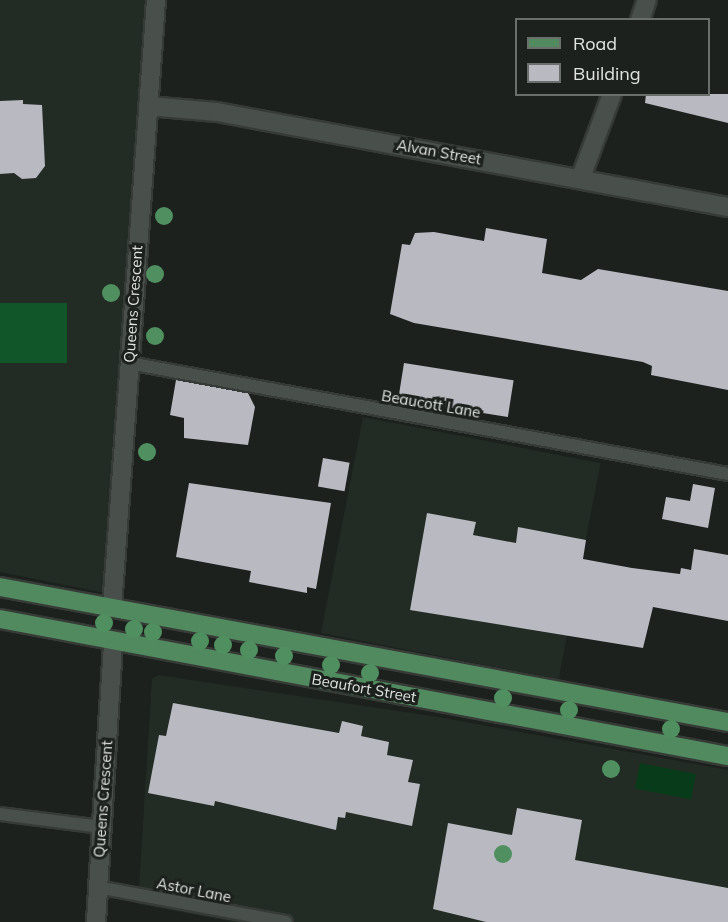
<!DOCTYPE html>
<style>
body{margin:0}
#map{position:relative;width:728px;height:922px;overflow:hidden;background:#1c211d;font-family:Mulish,sans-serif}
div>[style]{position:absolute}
.built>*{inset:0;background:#222c24;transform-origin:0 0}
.green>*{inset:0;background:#073b19;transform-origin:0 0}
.water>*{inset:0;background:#105628;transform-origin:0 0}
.building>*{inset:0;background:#b9b9c1;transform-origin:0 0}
.roads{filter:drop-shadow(2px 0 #373b37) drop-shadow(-2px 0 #373b37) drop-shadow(0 2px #373b37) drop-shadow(0 -2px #373b37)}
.service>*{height:12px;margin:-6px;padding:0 6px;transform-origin:6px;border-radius:6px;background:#494f4a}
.minor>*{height:18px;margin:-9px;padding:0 9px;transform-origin:9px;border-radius:9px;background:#494f4a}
.primary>*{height:18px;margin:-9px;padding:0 9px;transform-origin:9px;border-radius:9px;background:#518a5f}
.trees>*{width:18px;height:18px;margin:-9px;border-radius:50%;background:#509060}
span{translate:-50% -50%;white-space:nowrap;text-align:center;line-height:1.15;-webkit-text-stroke:6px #1c211d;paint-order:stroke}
.street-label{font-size:15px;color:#e0e3e0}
.legend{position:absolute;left:515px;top:18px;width:195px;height:78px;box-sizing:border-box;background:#1c211d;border:2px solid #6a6f6b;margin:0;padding:8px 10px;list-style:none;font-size:18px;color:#e0e3e0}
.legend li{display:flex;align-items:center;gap:12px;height:30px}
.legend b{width:30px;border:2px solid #6a6f6b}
</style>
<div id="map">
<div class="built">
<i style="clip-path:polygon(0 0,154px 0,110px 594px,0 572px)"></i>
<i style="left:363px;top:417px;width:242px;height:220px;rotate:11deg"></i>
<i style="clip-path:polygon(158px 675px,438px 717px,728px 770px,728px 922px,234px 922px,138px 904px,152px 679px)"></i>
</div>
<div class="green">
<i style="left:640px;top:763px;width:57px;height:26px;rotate:11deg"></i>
</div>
<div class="water">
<i style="left:67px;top:303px;width:60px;height:67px;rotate:90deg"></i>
</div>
<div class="building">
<i style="clip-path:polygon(646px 94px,728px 94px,728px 123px,645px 103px)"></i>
<i style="clip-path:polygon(23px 100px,23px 104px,42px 105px,45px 166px,36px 178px,22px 179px,14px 173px,0 174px,0 101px)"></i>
<i style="clip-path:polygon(486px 228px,547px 239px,542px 273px,581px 280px,598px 269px,728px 291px,728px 390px,651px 375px,652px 366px,643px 362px,414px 323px,390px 314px,402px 244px,410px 245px,415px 233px,434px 232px,484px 241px)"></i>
<i style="left:404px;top:363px;width:111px;height:37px;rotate:9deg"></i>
<i style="clip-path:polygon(176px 380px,248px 393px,255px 407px,248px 445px,184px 438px,184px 418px,170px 415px)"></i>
<i style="left:323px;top:458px;width:27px;height:29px;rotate:10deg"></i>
<i style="clip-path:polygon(189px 483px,331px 503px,316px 589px,307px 587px,307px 593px,249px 582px,251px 571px,176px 557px)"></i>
<i style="clip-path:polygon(693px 484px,715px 488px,708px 528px,662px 519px,666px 497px,690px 501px)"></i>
<i style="clip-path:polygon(427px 513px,476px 522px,473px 535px,516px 543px,518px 527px,586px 540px,583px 559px,632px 568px,680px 574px,681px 568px,691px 570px,694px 549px,728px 555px,728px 621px,653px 607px,643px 648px,410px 610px)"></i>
<i style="clip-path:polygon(173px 703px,339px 733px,342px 721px,363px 726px,361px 736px,389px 742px,387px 755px,413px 760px,408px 782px,420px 784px,412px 826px,346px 812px,345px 818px,338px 817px,336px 830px,215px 801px,214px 806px,148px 793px,159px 735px,166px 736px)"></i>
<i style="clip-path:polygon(517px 808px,582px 820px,575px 860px,728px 888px,728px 922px,486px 922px,433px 909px,448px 823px,512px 835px)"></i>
</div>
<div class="roads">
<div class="service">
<i style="left:129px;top:363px;width:609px;rotate:10.5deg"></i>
<i style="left:0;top:814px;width:102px;rotate:7.3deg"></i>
<i style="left:97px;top:887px;width:192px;rotate:10.5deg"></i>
</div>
<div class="minor">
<i style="left:640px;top:20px;width:21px;rotate:-71deg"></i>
<i style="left:148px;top:106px;width:69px;rotate:5deg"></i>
<i style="left:217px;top:112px;width:520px;rotate:10.53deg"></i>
<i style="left:581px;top:177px;width:89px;rotate:-69.5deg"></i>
<i style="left:112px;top:608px;width:610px;rotate:-85.86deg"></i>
<i style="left:96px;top:922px;width:282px;rotate:-86.5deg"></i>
</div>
<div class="primary">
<i style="left:0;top:587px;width:740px;rotate:10.51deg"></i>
<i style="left:0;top:619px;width:741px;rotate:10.66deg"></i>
</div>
</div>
<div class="trees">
<i style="left:164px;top:216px"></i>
<i style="left:155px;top:274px"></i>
<i style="left:111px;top:293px"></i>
<i style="left:155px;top:336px"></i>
<i style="left:147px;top:452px"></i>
<i style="left:104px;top:623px"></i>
<i style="left:134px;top:629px"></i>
<i style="left:153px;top:632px"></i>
<i style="left:200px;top:641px"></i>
<i style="left:223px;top:645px"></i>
<i style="left:249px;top:650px"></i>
<i style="left:284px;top:656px"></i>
<i style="left:331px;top:665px"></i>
<i style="left:370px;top:673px"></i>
<i style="left:503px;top:698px"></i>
<i style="left:569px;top:710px"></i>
<i style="left:671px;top:729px"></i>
<i style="left:611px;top:769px"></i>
<i style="left:503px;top:854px"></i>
</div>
<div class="street-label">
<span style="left:439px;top:152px;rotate:10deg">Alvan Street</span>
<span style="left:133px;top:304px;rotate:-86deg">Queens Crescent</span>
<span style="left:431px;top:404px;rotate:10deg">Beaucott Lane</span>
<span style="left:364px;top:688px;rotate:10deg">Beaufort Street</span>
<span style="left:103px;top:799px;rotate:-86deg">Queens Crescent</span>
<span style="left:194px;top:890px;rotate:11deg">Astor Lane</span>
</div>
<ul class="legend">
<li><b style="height:8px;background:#518a5f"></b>Road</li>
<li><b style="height:16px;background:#b9b9c1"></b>Building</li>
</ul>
</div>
